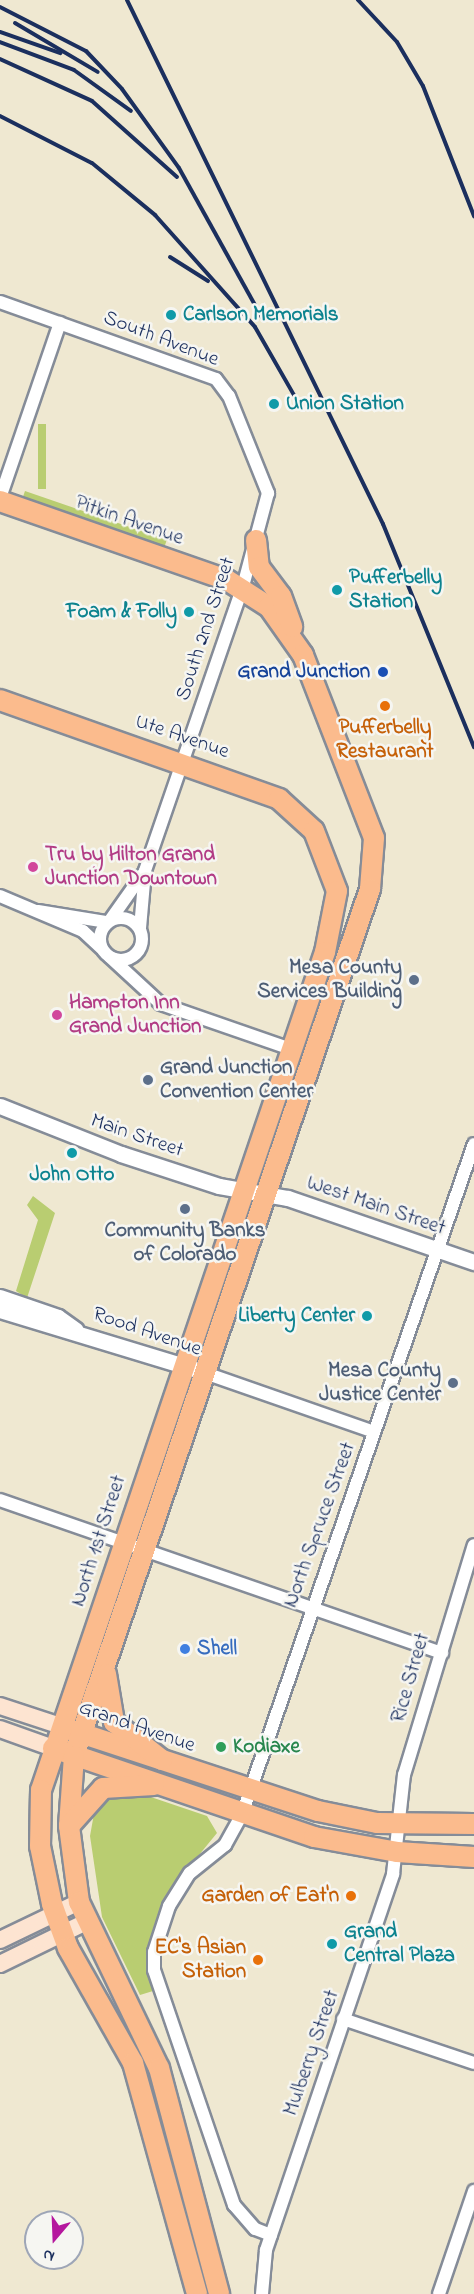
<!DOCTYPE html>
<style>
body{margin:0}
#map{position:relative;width:474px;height:2294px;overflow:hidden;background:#efe8d1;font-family:"Indie Flower",sans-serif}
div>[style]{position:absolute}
.green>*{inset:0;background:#b9cd71;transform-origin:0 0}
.roads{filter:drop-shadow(2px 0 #858c98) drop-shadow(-2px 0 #858c98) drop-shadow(0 2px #858c98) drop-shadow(0 -2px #858c98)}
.minor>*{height:12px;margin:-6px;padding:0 6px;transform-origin:6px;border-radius:6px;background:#fff}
.minor>.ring{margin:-6px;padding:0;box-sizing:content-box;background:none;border:12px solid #fff;border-radius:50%}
.tertiary>*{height:15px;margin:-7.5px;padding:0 7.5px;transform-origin:7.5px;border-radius:7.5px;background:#fff}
.secondary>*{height:16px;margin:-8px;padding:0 8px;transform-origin:8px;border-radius:8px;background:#fde4d1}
.primary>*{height:20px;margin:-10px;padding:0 10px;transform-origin:10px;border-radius:10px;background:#fbbb8d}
.trunk>*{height:20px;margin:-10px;padding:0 10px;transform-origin:10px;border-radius:10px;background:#fbbb8d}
.rail>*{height:4px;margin:-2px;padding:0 2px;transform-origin:2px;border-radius:2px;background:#1b2f5e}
.dots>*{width:16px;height:16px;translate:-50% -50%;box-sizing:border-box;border:3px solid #f6f6f2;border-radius:50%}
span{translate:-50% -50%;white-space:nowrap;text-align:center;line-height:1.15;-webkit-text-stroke:5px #f6f6f2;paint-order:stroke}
.culture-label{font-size:21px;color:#0d838f;font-weight:700}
.left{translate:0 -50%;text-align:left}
.right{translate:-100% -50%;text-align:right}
.street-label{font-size:21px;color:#1b2f5e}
.transit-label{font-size:21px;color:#164399;font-weight:700}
.food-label{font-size:21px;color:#c56008;font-weight:700}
.hotel-label{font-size:21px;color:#b23c85;font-weight:700}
.service-label{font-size:21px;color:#4e5e75;font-weight:700}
.shop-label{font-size:21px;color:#366cbe;font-weight:700}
.leisure-label{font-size:21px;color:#27864d;font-weight:700}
.north{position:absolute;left:24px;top:2210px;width:60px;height:60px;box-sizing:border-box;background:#f6f6f2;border:2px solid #9ea6b7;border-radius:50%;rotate:199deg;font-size:16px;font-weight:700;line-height:24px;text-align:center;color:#1b2f5e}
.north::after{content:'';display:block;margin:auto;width:21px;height:27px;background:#b5179e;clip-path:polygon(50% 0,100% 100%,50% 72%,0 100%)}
</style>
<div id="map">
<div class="green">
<i style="left:38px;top:424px;width:8px;height:65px"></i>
<i style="left:25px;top:491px;width:150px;height:8px;rotate:19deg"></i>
<i style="clip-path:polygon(33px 1196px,55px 1213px,27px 1298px,16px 1291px,38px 1220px,27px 1205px)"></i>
<i style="clip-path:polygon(139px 1793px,207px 1816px,217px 1833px,167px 1894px,146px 1953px,153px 1991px,140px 1995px,102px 1917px,90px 1836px,95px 1808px,104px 1797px)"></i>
</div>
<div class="roads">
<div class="minor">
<i style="left:0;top:302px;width:229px;rotate:19.6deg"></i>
<i style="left:216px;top:379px;width:21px;rotate:53deg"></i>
<i style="left:229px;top:396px;width:105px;rotate:68.1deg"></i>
<i style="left:268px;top:493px;width:96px;rotate:105deg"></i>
<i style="left:243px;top:586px;width:301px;rotate:109deg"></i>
<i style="left:145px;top:871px;width:57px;rotate:95deg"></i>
<i style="left:0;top:498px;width:185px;rotate:-71.1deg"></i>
<i style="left:0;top:896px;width:90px;rotate:22.9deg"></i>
<i style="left:83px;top:931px;width:25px;rotate:43deg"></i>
<i style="left:38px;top:911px;width:70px;rotate:9.1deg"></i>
<i class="ring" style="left:100px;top:918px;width:30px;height:30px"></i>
<i style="left:111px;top:919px;width:54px;rotate:-54.8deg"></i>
<i style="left:110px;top:957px;width:69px;rotate:42.7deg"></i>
<i style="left:161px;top:1004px;width:138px;rotate:19.1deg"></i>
<i style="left:205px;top:1373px;width:179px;rotate:19.2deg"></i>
<i style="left:0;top:1500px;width:468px;rotate:19.1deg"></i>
<i style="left:343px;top:2019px;width:138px;rotate:18.6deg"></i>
<i style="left:271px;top:2235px;width:17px;rotate:-159deg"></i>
<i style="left:255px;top:2229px;width:32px;rotate:-131deg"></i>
<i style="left:234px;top:2205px;width:248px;rotate:-108.8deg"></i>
<i style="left:154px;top:1970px;width:18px;rotate:-90deg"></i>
<i style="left:154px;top:1952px;width:48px;rotate:-71.9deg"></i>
<i style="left:169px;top:1906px;width:39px;rotate:-58deg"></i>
<i style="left:190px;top:1873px;width:45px;rotate:-38.7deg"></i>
<i style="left:225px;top:1845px;width:35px;rotate:-61deg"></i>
<i style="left:242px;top:1814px;width:709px;rotate:-70.9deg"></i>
<i style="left:262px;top:2294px;width:44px;rotate:-84.8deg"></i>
<i style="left:266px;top:2250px;width:397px;rotate:-71.3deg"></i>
<i style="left:393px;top:1874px;width:100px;rotate:-83.7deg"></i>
<i style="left:404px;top:1775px;width:240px;rotate:-73.1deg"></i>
<i style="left:439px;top:2294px;width:109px;rotate:-71.2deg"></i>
</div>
<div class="tertiary">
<i style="left:0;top:1106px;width:130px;rotate:21.6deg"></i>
<i style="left:121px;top:1154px;width:103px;rotate:18.1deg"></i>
<i style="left:219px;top:1186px;width:70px;rotate:9.9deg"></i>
<i style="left:288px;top:1198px;width:197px;rotate:19deg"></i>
<i style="left:0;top:1297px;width:61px;rotate:19deg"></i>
<i style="left:58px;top:1317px;width:22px;rotate:36deg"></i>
<i style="left:0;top:1310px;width:203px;rotate:16.9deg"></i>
</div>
<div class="secondary">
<i style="left:0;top:1706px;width:64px;rotate:18.2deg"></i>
<i style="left:0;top:1729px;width:56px;rotate:19.7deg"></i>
<i style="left:0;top:1940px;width:88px;rotate:-25.7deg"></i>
<i style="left:0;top:1964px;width:98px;rotate:-26deg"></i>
</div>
<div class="primary">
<i style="left:65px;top:1728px;width:266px;rotate:18.2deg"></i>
<i style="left:318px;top:1811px;width:60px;rotate:11.5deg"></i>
<i style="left:377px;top:1823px;width:97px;rotate:0.6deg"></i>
<i style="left:53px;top:1748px;width:276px;rotate:18.8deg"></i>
<i style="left:314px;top:1837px;width:84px;rotate:10.2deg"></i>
<i style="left:397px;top:1852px;width:77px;rotate:3.7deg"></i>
</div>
<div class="trunk">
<i style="left:0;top:501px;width:240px;rotate:19.2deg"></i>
<i style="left:227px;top:580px;width:50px;rotate:32.7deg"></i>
<i style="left:269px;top:607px;width:59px;rotate:54.7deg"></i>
<i style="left:303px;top:655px;width:196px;rotate:68.8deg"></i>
<i style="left:374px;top:838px;width:51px;rotate:94.5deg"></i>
<i style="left:370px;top:889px;width:916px;rotate:108.85deg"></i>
<i style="left:74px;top:1756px;width:70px;rotate:94.1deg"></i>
<i style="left:69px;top:1826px;width:77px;rotate:82.5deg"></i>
<i style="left:79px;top:1902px;width:184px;rotate:64.3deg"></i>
<i style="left:159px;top:2068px;width:234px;rotate:75.1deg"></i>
<i style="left:256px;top:540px;width:27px;rotate:84deg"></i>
<i style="left:259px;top:567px;width:36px;rotate:53deg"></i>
<i style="left:281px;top:596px;width:33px;rotate:70deg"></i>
<i style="left:0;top:700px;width:296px;rotate:19.5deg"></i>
<i style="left:279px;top:799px;width:47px;rotate:42.4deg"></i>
<i style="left:314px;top:831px;width:64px;rotate:69deg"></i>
<i style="left:337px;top:891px;width:62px;rotate:101.1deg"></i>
<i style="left:325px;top:952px;width:885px;rotate:108.72deg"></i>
<i style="left:41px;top:1790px;width:56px;rotate:91deg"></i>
<i style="left:40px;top:1846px;width:59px;rotate:78.3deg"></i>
<i style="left:52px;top:1904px;width:47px;rotate:70deg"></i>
<i style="left:68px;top:1948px;width:132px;rotate:60.5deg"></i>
<i style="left:133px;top:2063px;width:240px;rotate:74.5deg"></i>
<i style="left:106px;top:1674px;width:49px;rotate:80.5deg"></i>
<i style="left:114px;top:1722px;width:61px;rotate:38.4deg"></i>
<i style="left:69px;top:1826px;width:51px;rotate:-48.2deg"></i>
<i style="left:103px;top:1788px;width:51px;rotate:-3.4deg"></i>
</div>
</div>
<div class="rail">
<i style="left:127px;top:0;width:583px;rotate:63.96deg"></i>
<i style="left:383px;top:524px;width:241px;rotate:67.8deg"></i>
<i style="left:358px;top:0;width:57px;rotate:47.1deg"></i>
<i style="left:397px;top:42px;width:51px;rotate:59.4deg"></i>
<i style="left:423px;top:86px;width:140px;rotate:68.6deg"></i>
<i style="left:0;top:7px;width:97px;rotate:27.1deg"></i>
<i style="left:86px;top:51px;width:52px;rotate:46.5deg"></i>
<i style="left:122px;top:89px;width:97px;rotate:54.2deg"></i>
<i style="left:179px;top:168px;width:171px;rotate:61deg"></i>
<i style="left:15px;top:23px;width:96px;rotate:30.6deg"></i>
<i style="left:0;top:32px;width:64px;rotate:19.3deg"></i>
<i style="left:0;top:42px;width:79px;rotate:20.7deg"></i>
<i style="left:74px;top:70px;width:70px;rotate:35.7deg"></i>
<i style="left:0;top:59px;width:101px;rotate:24.5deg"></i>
<i style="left:92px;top:101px;width:114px;rotate:41.8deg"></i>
<i style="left:0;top:116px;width:103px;rotate:27.1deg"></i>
<i style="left:92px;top:163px;width:82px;rotate:39.5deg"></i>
<i style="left:155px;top:215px;width:150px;rotate:48.2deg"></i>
<i style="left:255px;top:327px;width:86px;rotate:60.2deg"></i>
<i style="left:170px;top:257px;width:45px;rotate:32.3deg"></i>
</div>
<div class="dots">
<i style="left:171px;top:315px;background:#0f9aa8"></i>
<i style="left:274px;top:404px;background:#0f9aa8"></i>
<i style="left:337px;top:590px;background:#0f9aa8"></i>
<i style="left:189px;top:612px;background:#0f9aa8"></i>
<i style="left:383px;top:672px;background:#1a4fb4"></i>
<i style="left:385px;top:706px;background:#e8710a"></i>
<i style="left:33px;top:867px;background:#d1479c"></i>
<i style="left:414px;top:980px;background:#5c6f8a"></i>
<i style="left:57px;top:1015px;background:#d1479c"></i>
<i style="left:148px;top:1080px;background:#5c6f8a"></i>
<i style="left:72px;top:1153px;background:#0f9aa8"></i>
<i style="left:185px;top:1209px;background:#5c6f8a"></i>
<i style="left:367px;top:1316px;background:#0f9aa8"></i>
<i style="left:453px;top:1383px;background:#5c6f8a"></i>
<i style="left:185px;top:1649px;background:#3f7fe0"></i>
<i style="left:221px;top:1747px;background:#2e9e5b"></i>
<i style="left:351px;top:1896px;background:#e8710a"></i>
<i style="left:332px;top:1944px;background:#0f9aa8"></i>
<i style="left:258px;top:1960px;background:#e8710a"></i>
</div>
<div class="culture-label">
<span class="left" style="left:183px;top:315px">Carlson Memorials</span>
<span class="left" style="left:286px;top:404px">Union Station</span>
<span class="left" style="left:349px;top:590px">Pufferbelly<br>Station</span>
<span class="right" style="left:177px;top:612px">Foam &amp; Folly</span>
<span style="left:72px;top:1175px">John Otto</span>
<span class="right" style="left:355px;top:1316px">Liberty Center</span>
<span class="left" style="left:344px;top:1944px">Grand<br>Central Plaza</span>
</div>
<div class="street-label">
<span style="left:161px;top:339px;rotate:21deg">South Avenue</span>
<span style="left:129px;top:521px;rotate:19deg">Pitkin Avenue</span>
<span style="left:206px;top:629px;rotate:-72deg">South 2nd Street</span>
<span style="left:182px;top:737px;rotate:19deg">Ute Avenue</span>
<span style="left:137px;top:1136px;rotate:19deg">Main Street</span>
<span style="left:376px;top:1206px;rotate:19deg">West Main Street</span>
<span style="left:147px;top:1332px;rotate:19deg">Rood Avenue</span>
<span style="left:320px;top:1525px;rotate:-70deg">North Spruce Street</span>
<span style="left:99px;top:1541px;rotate:-72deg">North 1st Street</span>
<span style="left:411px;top:1678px;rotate:-74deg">Rice Street</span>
<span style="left:137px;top:1727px;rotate:19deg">Grand Avenue</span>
<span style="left:312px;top:2053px;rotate:-71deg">Mulberry Street</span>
</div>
<div class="transit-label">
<span class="right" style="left:370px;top:672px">Grand Junction</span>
</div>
<div class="food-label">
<span style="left:385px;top:740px">Pufferbelly<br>Restaurant</span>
<span class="right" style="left:339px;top:1896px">Garden of Eat'n</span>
<span class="right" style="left:246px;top:1960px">EC's Asian<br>Station</span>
</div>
<div class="hotel-label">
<span class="left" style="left:45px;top:867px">Tru by Hilton Grand<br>Junction Downtown</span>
<span class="left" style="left:69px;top:1015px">Hampton Inn<br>Grand Junction</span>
</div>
<div class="service-label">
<span class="right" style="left:402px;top:980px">Mesa County<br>Services Building</span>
<span class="left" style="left:160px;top:1080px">Grand Junction<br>Convention Center</span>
<span style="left:185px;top:1243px">Community Banks<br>of Colorado</span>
<span class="right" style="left:441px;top:1383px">Mesa County<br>Justice Center</span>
</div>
<div class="shop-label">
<span class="left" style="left:197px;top:1649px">Shell</span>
</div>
<div class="leisure-label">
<span class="left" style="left:233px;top:1747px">Kodiaxe</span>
</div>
<div class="north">N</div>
</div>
